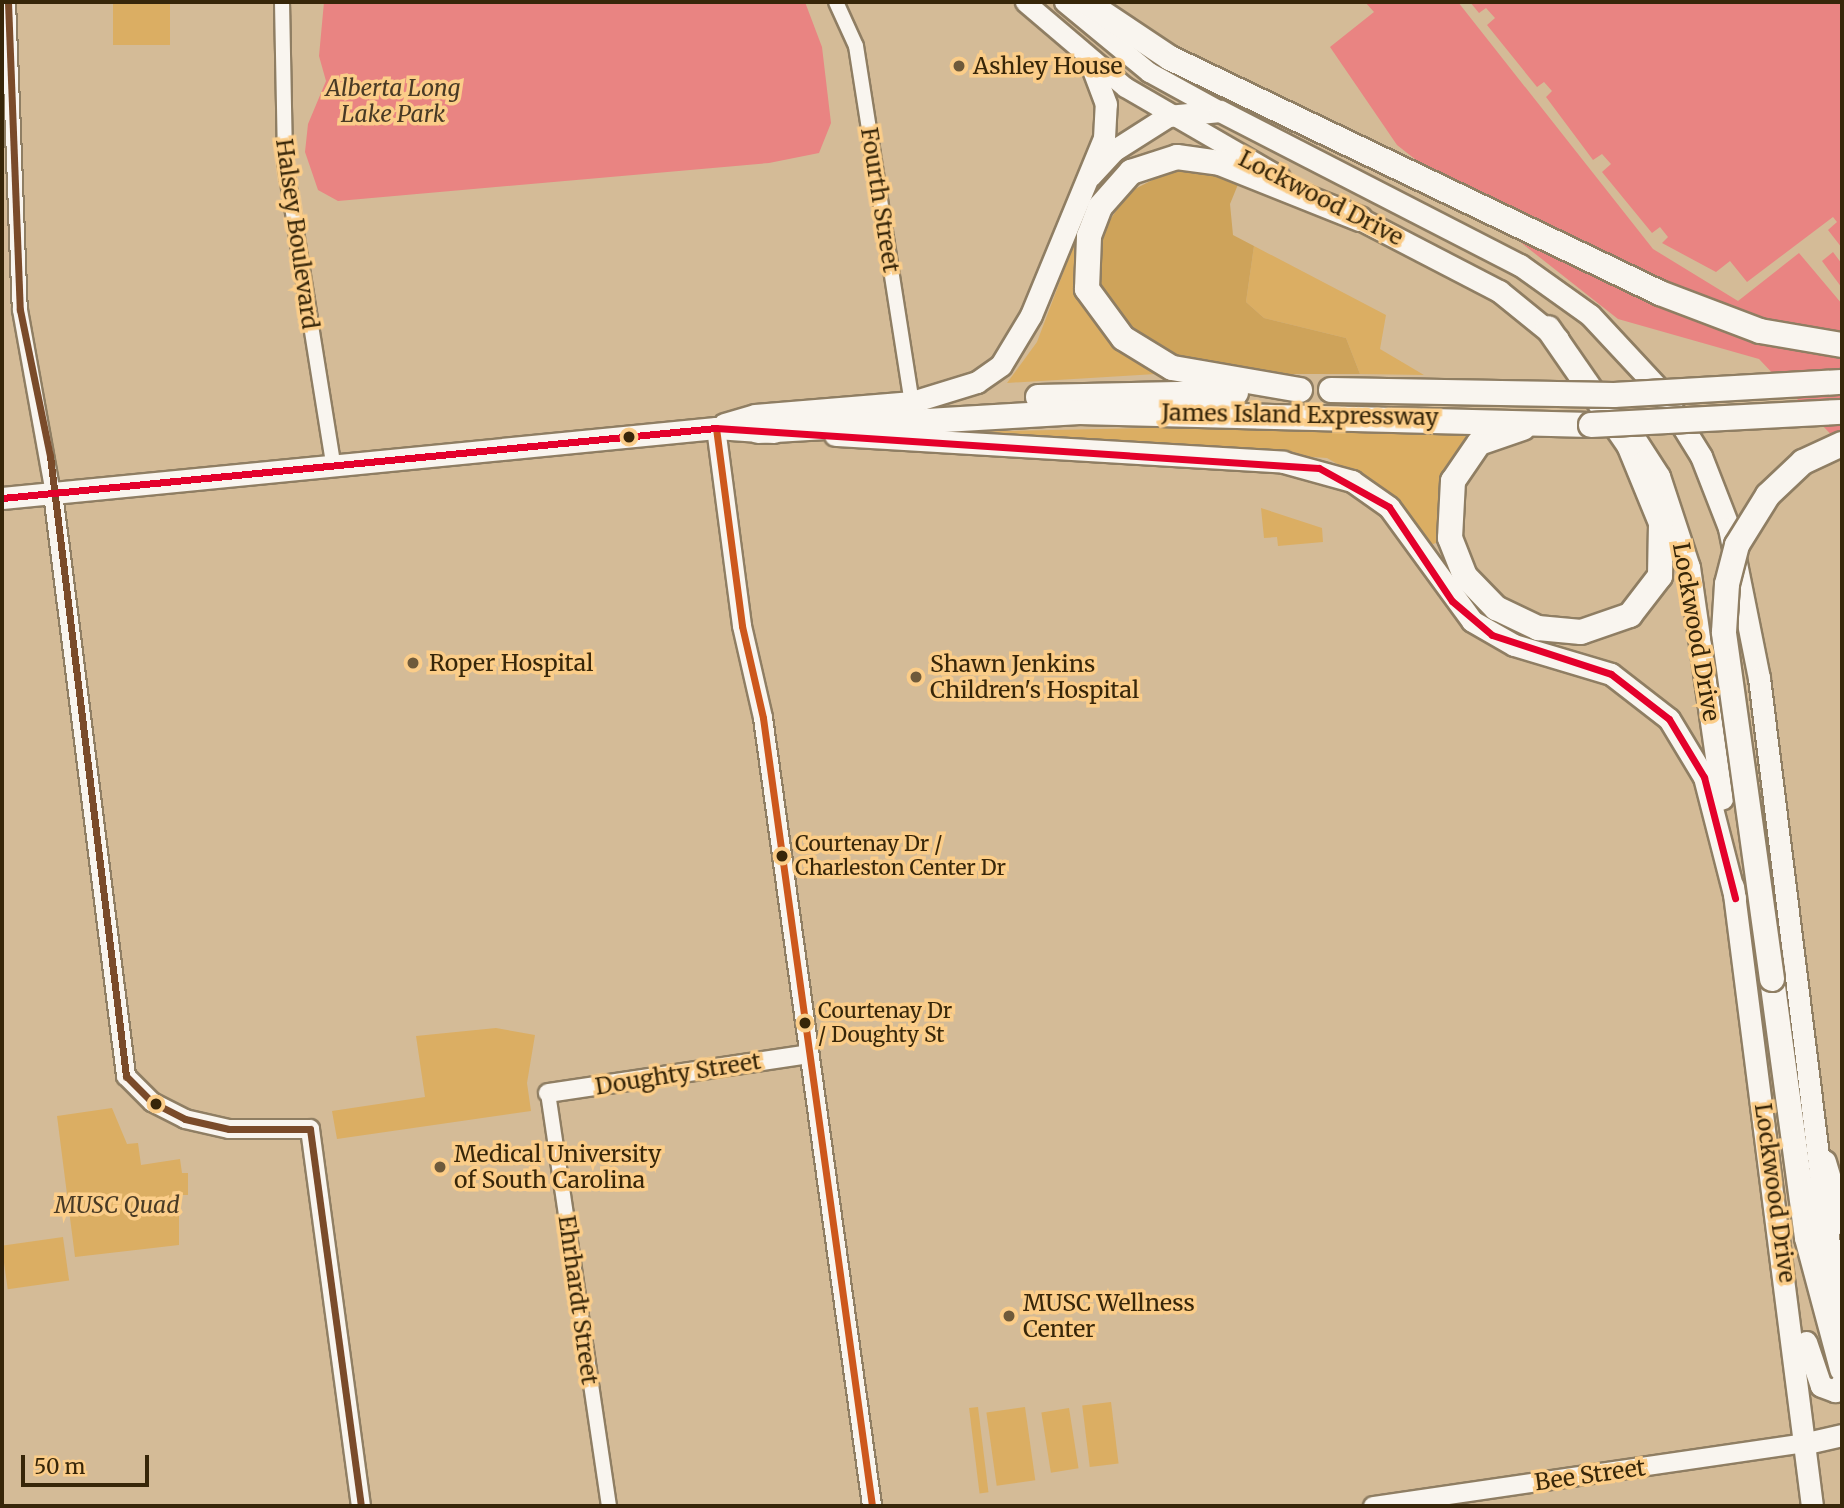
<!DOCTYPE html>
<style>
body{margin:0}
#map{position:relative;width:1844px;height:1508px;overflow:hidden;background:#d4bb97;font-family:Merriweather,serif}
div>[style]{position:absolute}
.green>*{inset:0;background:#dbae63;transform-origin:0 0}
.forest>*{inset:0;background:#cea35a}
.water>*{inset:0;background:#e98482}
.pier>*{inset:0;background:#d4bb97}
.roads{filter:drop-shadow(2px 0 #8f7e63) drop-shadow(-2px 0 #8f7e63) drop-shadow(0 2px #8f7e63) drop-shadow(0 -2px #8f7e63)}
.minor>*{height:14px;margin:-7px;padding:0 7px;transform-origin:7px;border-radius:7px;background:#f9f5ef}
.tertiary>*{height:18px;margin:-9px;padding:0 9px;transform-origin:9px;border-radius:9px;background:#f9f5ef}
.secondary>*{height:19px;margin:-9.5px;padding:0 9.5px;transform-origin:9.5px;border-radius:9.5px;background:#f9f5ef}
.primary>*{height:21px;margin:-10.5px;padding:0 10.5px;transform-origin:10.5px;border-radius:10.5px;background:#f9f5ef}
.trunk>*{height:23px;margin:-11.5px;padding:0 11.5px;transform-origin:11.5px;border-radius:11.5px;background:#f9f5ef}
.motorway>*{height:24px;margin:-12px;padding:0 12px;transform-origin:12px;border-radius:12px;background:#f9f5ef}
.bridges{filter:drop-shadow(2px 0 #8f7e63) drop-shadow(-2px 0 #8f7e63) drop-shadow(0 2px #8f7e63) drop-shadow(0 -2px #8f7e63)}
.motorway-bridge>*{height:24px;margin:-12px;padding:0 12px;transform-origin:12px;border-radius:12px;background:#f9f5ef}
.bus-1>*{height:7px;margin:-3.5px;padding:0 3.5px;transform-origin:3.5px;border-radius:3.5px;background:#cd581d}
.bus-2>*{height:7px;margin:-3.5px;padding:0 3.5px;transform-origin:3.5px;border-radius:3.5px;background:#7a4b2a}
.bus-3>*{height:7px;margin:-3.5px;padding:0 3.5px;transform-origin:3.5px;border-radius:3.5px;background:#e4002b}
.dots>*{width:19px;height:19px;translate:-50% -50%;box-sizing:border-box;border:4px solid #fbcd89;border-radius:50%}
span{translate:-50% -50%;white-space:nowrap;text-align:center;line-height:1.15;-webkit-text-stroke:7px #fbcd89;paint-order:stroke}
.bus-label{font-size:21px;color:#372609}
.left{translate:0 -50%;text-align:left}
.poi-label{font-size:23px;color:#372609}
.park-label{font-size:23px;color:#483a25;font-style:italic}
.street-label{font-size:23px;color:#372609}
.frame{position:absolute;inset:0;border:4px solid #372609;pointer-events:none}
.scale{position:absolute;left:21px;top:1455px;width:128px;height:32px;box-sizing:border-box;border:4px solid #372609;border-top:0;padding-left:9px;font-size:21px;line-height:24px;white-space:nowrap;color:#372609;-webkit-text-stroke:5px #fbcd89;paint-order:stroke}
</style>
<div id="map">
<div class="green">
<i style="left:113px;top:2px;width:57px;height:43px"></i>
<i style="clip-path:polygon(1076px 239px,1078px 284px,1090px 316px,1122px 352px,1156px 374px,1007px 383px,1037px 342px)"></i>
<i style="clip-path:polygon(1254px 246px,1386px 315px,1380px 349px,1424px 375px,1360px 374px,1346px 338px,1264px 318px,1246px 302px)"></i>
<i style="clip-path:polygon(1197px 427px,1471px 432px,1474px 435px,1442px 479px,1440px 541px,1431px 545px,1393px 496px,1327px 458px,957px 432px)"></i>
<i style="clip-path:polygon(1261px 508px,1322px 528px,1323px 542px,1278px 546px,1277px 537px,1264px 538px)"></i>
<i style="clip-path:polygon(496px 1028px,535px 1035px,527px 1083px,531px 1111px,337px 1139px,332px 1111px,425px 1097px,416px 1036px)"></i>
<i style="clip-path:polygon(112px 1108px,127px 1144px,138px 1143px,141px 1165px,180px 1159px,182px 1173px,188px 1173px,188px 1195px,179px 1195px,179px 1245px,75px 1257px,57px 1116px)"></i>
<i style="left:63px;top:1237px;width:44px;height:62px;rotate:82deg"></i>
<i style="left:1111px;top:1402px;width:62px;height:29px;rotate:83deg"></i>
<i style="left:978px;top:1407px;width:86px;height:9px;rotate:83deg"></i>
<i style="left:1025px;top:1407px;width:74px;height:39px;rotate:82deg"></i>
<i style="left:1069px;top:1408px;width:61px;height:28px;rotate:81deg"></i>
</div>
<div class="forest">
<i style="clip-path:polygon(1178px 167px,1239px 182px,1230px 204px,1233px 235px,1254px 246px,1246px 302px,1264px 318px,1346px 338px,1360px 374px,1281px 374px,1188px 361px,1139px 339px,1100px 286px,1101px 233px,1129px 192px)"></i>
</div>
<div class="water">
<i style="clip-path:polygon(324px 2px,805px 2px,822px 47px,831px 123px,819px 153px,769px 163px,338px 201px,318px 190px,305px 152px,308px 124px,326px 81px,319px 56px)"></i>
<i style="clip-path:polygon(1365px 2px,1842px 2px,1842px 446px,1759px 359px,1618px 319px,1397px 145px,1330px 47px,1374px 12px)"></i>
</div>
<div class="pier">
<i style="clip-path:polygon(1458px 2px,1470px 2px,1479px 13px,1486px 8px,1495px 18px,1487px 25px,1537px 87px,1544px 82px,1552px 91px,1546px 97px,1593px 160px,1602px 154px,1611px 164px,1602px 172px,1652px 233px,1660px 227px,1668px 237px,1662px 243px,1716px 272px,1730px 261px,1747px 282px,1833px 217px,1837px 222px,1828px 230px,1842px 248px,1842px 264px,1833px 252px,1822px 261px,1842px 288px,1842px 304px,1799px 253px,1738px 301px,1653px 249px)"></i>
</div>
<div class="roads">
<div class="minor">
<i style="left:8px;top:2px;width:308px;rotate:87.8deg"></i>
<i style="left:20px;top:310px;width:186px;rotate:79.8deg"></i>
<i style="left:282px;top:2px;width:161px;rotate:88.9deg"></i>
<i style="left:285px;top:163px;width:305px;rotate:80.9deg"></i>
<i style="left:836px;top:2px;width:48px;rotate:65.6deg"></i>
<i style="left:856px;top:46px;width:360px;rotate:81.1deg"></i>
<i style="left:548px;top:1093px;width:417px;rotate:81.6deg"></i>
</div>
<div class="tertiary">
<i style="left:716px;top:428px;width:200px;rotate:82.5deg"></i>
<i style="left:742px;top:626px;width:94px;rotate:77.1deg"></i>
<i style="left:763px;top:718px;width:796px;rotate:82.12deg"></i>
<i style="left:53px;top:493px;width:588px;rotate:82.86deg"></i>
<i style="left:126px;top:1076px;width:37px;rotate:45deg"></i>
<i style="left:152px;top:1102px;width:37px;rotate:27deg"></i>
<i style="left:185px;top:1119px;width:45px;rotate:12.8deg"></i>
<i style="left:229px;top:1129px;width:81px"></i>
<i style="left:310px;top:1129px;width:380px;rotate:82.3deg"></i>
<i style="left:548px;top:1093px;width:263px;rotate:-8.5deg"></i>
<i style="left:1373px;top:1506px;width:439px;rotate:-8.3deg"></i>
</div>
<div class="secondary">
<i style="left:1025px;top:2px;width:131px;rotate:40.4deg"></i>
<i style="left:1125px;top:87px;width:179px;rotate:30.1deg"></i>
<i style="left:1064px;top:2px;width:110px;rotate:39.5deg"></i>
<i style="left:1149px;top:72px;width:81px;rotate:28.8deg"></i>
</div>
<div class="primary">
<i style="left:1090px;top:176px;width:34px;rotate:-47deg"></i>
<i style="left:1113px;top:151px;width:65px;rotate:-32.5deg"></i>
<i style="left:1168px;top:116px;width:52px;rotate:-5.5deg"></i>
<i style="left:1220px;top:111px;width:337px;rotate:27.2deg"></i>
<i style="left:1520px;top:265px;width:86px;rotate:35.5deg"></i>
<i style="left:1590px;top:315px;width:103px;rotate:47deg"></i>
<i style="left:1660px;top:390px;width:78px;rotate:58.2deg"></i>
<i style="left:1701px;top:456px;width:77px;rotate:68.7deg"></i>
<i style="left:1729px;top:528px;width:153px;rotate:78.7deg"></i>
<i style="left:1759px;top:678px;width:660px;rotate:82.95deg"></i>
<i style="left:1360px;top:219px;width:157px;rotate:27.4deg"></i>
<i style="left:1499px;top:291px;width:76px;rotate:39.1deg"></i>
<i style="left:724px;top:424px;width:32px;rotate:-16deg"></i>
<i style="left:755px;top:415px;width:158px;rotate:-4.7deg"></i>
<i style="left:912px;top:402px;width:68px;rotate:-17.1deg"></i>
<i style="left:977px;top:382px;width:29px;rotate:-35deg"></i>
<i style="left:1001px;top:365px;width:58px;rotate:-59deg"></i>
<i style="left:1031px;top:315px;width:191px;rotate:-67.6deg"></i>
<i style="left:1104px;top:138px;width:34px;rotate:-87deg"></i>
<i style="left:1106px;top:104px;width:48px;rotate:-110.7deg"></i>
<i style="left:835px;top:435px;width:449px;rotate:3.4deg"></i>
<i style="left:1283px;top:462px;width:72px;rotate:15.4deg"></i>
<i style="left:1352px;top:481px;width:45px;rotate:35.1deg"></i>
<i style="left:1389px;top:507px;width:141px;rotate:53.9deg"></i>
<i style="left:1472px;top:621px;width:48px;rotate:29.7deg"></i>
<i style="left:1514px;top:645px;width:101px;rotate:16.6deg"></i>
<i style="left:1611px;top:674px;width:73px;rotate:37.8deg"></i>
<i style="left:1669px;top:719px;width:68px;rotate:58.9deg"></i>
<i style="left:1704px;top:777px;width:125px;rotate:75.6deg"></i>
<i style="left:1635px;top:439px;width:44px;rotate:57deg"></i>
<i style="left:1659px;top:476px;width:96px;rotate:71.8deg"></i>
<i style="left:1689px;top:567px;width:234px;rotate:81.9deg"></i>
<i style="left:2px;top:498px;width:717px;rotate:-5.6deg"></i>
<i style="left:716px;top:428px;width:58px;rotate:3.9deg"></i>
<i style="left:1733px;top:886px;width:625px;rotate:82.74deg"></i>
<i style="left:1806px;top:1342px;width:46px;rotate:71.2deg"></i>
<i style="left:1821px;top:1386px;width:15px;rotate:20deg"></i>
<i style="left:1835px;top:1391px;width:11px;rotate:-49deg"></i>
<i style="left:1807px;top:1443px;width:36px;rotate:-13deg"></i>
</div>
<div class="trunk">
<i style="left:1824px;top:1162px;width:63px;rotate:73.3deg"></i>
</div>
<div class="motorway">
<i style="left:1086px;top:2px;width:101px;rotate:33.7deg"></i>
<i style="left:1170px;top:58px;width:543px;rotate:25.62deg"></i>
<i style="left:1660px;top:293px;width:107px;rotate:20.8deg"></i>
<i style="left:1760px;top:331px;width:83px;rotate:9.7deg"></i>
<i style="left:1300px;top:390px;width:130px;rotate:-170.2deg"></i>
<i style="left:1172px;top:368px;width:57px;rotate:-148.5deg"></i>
<i style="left:1123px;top:338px;width:61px;rotate:-126.3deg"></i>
<i style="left:1087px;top:289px;width:53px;rotate:-87.8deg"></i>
<i style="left:1089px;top:236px;width:31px;rotate:-69deg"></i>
<i style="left:1100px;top:207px;width:47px;rotate:-48.5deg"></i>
<i style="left:1131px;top:172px;width:48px;rotate:-18.1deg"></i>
<i style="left:1177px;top:157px;width:43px;rotate:7.9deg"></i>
<i style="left:1220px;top:163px;width:151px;rotate:21.8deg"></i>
<i style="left:1038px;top:397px;width:198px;rotate:-1.2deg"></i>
<i style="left:1523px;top:428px;width:46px;rotate:161.2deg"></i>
<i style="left:1479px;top:443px;width:46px;rotate:124.4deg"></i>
<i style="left:1453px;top:481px;width:57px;rotate:93deg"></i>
<i style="left:1450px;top:538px;width:41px;rotate:68.5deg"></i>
<i style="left:1465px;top:576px;width:45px;rotate:45.9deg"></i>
<i style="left:1496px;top:608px;width:47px;rotate:25.5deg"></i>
<i style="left:1538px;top:628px;width:43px;rotate:5.3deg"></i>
<i style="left:1581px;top:632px;width:52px;rotate:-19.1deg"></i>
<i style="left:1630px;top:615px;width:49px;rotate:-52.4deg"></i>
<i style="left:1660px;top:576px;width:53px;rotate:-88.9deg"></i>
<i style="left:1661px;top:523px;width:84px;rotate:-112.3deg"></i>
<i style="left:1629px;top:445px;width:142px;rotate:-124.7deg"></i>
<i style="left:758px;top:431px;width:322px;rotate:-3.4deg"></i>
<i style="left:1079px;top:412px;width:512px;rotate:1.45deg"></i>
<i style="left:1772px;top:979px;width:261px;rotate:82.3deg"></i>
<i style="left:1807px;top:1238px;width:136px;rotate:75deg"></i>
</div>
</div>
<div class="bridges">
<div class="motorway-bridge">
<i style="left:1331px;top:390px;width:283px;rotate:1deg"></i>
<i style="left:1614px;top:395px;width:228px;rotate:-3.3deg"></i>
<i style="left:1591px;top:425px;width:251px;rotate:-3deg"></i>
<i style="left:1772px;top:979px;width:350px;rotate:-97.9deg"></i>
<i style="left:1724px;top:632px;width:48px;rotate:-86.4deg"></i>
<i style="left:1727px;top:584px;width:40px;rotate:-75.6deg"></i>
<i style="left:1737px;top:545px;width:59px;rotate:-58.2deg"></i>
<i style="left:1768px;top:495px;width:48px;rotate:-43.3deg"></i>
<i style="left:1803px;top:462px;width:43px;rotate:-24.8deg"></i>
</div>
</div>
<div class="bus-1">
<i style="left:716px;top:428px;width:200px;rotate:82.5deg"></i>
<i style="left:742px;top:626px;width:94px;rotate:77.1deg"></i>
<i style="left:763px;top:718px;width:796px;rotate:82.12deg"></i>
</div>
<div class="bus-2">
<i style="left:8px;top:2px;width:308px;rotate:87.8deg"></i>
<i style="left:20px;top:310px;width:149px;rotate:78.4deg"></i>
<i style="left:50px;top:456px;width:625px;rotate:83.01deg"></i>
<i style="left:126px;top:1076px;width:37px;rotate:45deg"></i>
<i style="left:152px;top:1102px;width:37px;rotate:27deg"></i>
<i style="left:185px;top:1119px;width:45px;rotate:12.8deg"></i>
<i style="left:229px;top:1129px;width:81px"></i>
<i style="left:310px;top:1129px;width:380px;rotate:82.3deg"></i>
</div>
<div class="bus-3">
<i style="left:2px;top:498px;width:717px;rotate:-5.6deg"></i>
<i style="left:716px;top:428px;width:604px;rotate:3.8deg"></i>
<i style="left:1319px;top:468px;width:80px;rotate:29.1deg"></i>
<i style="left:1389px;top:507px;width:113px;rotate:56.2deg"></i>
<i style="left:1452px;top:601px;width:52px;rotate:40.4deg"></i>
<i style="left:1492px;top:635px;width:125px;rotate:18.1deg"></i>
<i style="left:1611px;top:674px;width:73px;rotate:37.8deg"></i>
<i style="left:1669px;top:719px;width:68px;rotate:58.9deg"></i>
<i style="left:1704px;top:777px;width:125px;rotate:75.6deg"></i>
</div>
<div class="dots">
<i style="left:959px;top:66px;background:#6e5a3b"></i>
<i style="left:629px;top:437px;background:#372609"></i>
<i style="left:413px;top:663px;background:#6e5a3b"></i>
<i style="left:916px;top:677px;background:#6e5a3b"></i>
<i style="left:782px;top:856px;background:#372609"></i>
<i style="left:805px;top:1023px;background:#372609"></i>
<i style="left:156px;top:1104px;background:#372609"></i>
<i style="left:440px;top:1167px;background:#6e5a3b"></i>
<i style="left:1009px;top:1316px;background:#6e5a3b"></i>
</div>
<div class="bus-label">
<span class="left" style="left:795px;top:856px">Courtenay Dr /<br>Charleston Center Dr</span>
<span class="left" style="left:818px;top:1023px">Courtenay Dr<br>/ Doughty St</span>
</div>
<div class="poi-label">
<span class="left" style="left:973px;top:66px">Ashley House</span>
<span class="left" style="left:429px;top:663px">Roper Hospital</span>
<span class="left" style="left:930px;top:677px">Shawn Jenkins<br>Children's Hospital</span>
<span class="left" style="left:454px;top:1167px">Medical University<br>of South Carolina</span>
<span class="left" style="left:1023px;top:1316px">MUSC Wellness<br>Center</span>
</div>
<div class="park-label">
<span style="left:393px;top:101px">Alberta Long<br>Lake Park</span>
<span style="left:117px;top:1205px">MUSC Quad</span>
</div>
<div class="street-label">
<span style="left:1321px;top:198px;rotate:27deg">Lockwood Drive</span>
<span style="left:880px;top:200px;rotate:81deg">Fourth Street</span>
<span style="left:297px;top:234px;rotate:82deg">Halsey Boulevard</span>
<span style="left:1300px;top:415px;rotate:1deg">James Island Expressway</span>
<span style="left:1696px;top:632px;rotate:80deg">Lockwood Drive</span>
<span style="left:678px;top:1074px;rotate:-9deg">Doughty Street</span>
<span style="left:1775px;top:1193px;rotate:82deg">Lockwood Drive</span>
<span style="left:578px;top:1300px;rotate:82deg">Ehrhardt Street</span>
<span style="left:1590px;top:1475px;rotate:-8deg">Bee Street</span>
</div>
<div class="frame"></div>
<div class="scale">50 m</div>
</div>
